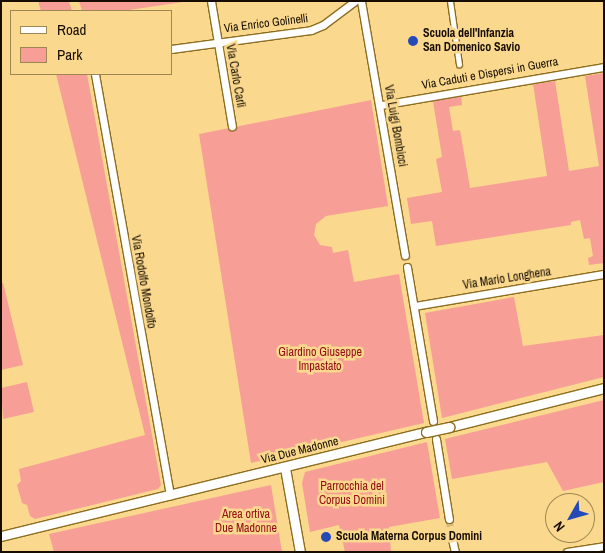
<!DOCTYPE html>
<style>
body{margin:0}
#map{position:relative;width:605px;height:553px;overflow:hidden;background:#fad88d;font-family:"Archivo Narrow",sans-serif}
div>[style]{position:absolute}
.green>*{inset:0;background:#f79f96}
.minor-tunnel>*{height:7px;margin-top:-3.5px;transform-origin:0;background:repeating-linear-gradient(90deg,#d8ba78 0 7px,transparent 0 10.5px)}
.roads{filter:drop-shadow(1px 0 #8c6d1f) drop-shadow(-1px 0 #8c6d1f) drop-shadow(0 1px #8c6d1f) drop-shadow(0 -1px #8c6d1f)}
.pedestrian>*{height:5px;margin:-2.5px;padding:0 2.5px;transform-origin:2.5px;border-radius:2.5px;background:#fff}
.minor>*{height:7px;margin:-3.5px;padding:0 3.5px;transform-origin:3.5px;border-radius:3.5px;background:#fff}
.tertiary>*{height:9px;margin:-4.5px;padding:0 4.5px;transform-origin:4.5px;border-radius:4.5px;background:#fff}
.secondary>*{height:9px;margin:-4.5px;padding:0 4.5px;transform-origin:4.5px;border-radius:4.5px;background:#fff}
.bridges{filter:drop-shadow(1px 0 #8c6d1f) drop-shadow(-1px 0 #8c6d1f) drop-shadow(0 1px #8c6d1f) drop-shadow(0 -1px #8c6d1f)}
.secondary-bridge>*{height:9px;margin:-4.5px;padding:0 4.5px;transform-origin:4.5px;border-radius:4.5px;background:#fff}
.dots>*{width:14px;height:14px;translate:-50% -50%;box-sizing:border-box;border:2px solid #fad88d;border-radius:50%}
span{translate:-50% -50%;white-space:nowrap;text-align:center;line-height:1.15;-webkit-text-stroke:5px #fad88d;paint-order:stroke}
.street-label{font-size:12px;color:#160d00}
.poi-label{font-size:12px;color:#160d00;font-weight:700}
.left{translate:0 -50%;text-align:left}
.park-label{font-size:12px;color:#940c16}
.frame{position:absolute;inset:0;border:2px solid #160d00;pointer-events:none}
.legend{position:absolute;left:10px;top:10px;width:162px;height:65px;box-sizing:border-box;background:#fad88d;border:1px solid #9f8755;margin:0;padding:6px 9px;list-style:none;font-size:15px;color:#160d00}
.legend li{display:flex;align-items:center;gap:10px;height:25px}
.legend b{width:25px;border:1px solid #9f8755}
.north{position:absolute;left:545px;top:493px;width:50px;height:50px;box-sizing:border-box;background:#fad88d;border:1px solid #9f8755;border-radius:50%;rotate:232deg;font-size:14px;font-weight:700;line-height:20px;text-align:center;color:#160d00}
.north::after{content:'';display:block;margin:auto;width:18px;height:22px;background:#2649b8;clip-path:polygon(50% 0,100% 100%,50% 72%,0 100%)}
</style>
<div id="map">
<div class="green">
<i style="clip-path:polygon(38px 1px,69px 1px,72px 11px,41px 11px)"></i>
<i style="clip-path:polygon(79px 1px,190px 1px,122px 11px,82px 11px)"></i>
<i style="clip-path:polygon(604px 73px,604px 263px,589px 265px,588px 258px,593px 256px,590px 238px,584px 239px,580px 220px,571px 222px,571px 225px,436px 246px,432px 221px,411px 224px,407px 198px,442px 192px,436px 159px,442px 157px,433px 101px,461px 96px,462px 105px,449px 107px,453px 131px,460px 130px,470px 188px,547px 176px,533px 84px,555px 81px,569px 171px,599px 166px,585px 76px)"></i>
<i style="clip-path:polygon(56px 74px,87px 74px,161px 485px,158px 489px,35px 519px,30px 516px,27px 505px,22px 503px,17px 485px,21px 481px,19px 469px,145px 435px)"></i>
<i style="clip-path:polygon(371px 100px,388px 206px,326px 216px,316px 224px,314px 235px,320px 245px,332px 247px,333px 253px,348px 250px,354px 282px,399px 274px,424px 423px,251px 463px,199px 134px)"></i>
<i style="clip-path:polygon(3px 283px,23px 365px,1px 370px,1px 284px)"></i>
<i style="clip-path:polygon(514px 297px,523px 346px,604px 335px,604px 377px,442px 418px,425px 313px)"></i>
<i style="clip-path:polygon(27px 382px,34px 412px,3px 419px,1px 388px)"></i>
<i style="clip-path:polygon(604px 400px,604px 482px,563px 491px,547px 462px,452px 479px,445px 439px)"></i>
<i style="clip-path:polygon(427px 442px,440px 518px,389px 527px,391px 552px,345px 552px,339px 525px,310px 532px,302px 483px,305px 472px)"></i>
<i style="clip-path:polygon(271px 485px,282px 552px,54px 552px,49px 534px)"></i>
</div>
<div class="minor-tunnel">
<i style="left:449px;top:519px;width:20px;rotate:81deg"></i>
</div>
<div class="roads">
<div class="pedestrian">
<i style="left:450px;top:1px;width:64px;rotate:81.9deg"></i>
</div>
<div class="minor">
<i style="left:211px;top:1px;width:127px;rotate:80.5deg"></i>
<i style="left:361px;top:1px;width:258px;rotate:80.2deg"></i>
<i style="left:171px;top:49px;width:141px;rotate:-7.7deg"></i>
<i style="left:311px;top:30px;width:13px;rotate:-23deg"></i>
<i style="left:323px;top:25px;width:40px;rotate:-37deg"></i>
<i style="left:95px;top:74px;width:428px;rotate:79.9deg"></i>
<i style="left:381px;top:105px;width:226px;rotate:-9.7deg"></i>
<i style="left:407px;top:267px;width:156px;rotate:80.4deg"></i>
<i style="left:414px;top:306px;width:193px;rotate:-9.6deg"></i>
<i style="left:436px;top:439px;width:81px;rotate:80.8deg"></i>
<i style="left:452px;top:539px;width:13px;rotate:77deg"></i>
<i style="left:567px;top:552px;width:37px;rotate:-9deg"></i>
</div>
<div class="tertiary">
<i style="left:285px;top:468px;width:85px;rotate:79.9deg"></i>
</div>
<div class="secondary">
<i style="left:449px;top:427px;width:160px;rotate:-14.1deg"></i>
<i style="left:1px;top:536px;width:438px;rotate:-13.8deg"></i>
</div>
</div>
<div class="bridges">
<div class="secondary-bridge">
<i style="left:426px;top:432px;width:24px;rotate:-12deg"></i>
</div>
</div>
<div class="dots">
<i style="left:413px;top:41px;background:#2649b8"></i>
<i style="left:326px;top:537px;background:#2649b8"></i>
</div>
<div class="street-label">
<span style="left:266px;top:24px;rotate:-7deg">Via Enrico Golinelli</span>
<span style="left:490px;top:74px;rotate:-10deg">Via Caduti e Dispersi in Guerra</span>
<span style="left:235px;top:76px;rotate:80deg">Via Carlo Carli</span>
<span style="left:395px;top:126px;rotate:80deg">Via Luigi Bombicci</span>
<span style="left:507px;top:279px;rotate:-9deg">Via Mario Longhena</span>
<span style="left:143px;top:282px;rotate:80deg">Via Rodolfo Mondolfo</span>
<span style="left:300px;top:451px;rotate:-14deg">Via Due Madonne</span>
</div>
<div class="poi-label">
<span class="left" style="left:423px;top:41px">Scuola dell'Infanzia<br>San Domenico Savio</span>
<span class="left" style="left:336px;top:537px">Scuola Materna Corpus Domini</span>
</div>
<div class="park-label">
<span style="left:320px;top:360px">Giardino Giuseppe<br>Impastato</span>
<span style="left:352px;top:494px">Parrocchia del<br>Corpus Domini</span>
<span style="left:246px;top:522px">Area ortiva<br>Due Madonne</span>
</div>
<div class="frame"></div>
<ul class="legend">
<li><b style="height:6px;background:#fff"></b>Road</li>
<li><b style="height:14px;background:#f79f96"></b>Park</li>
</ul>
<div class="north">N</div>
</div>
